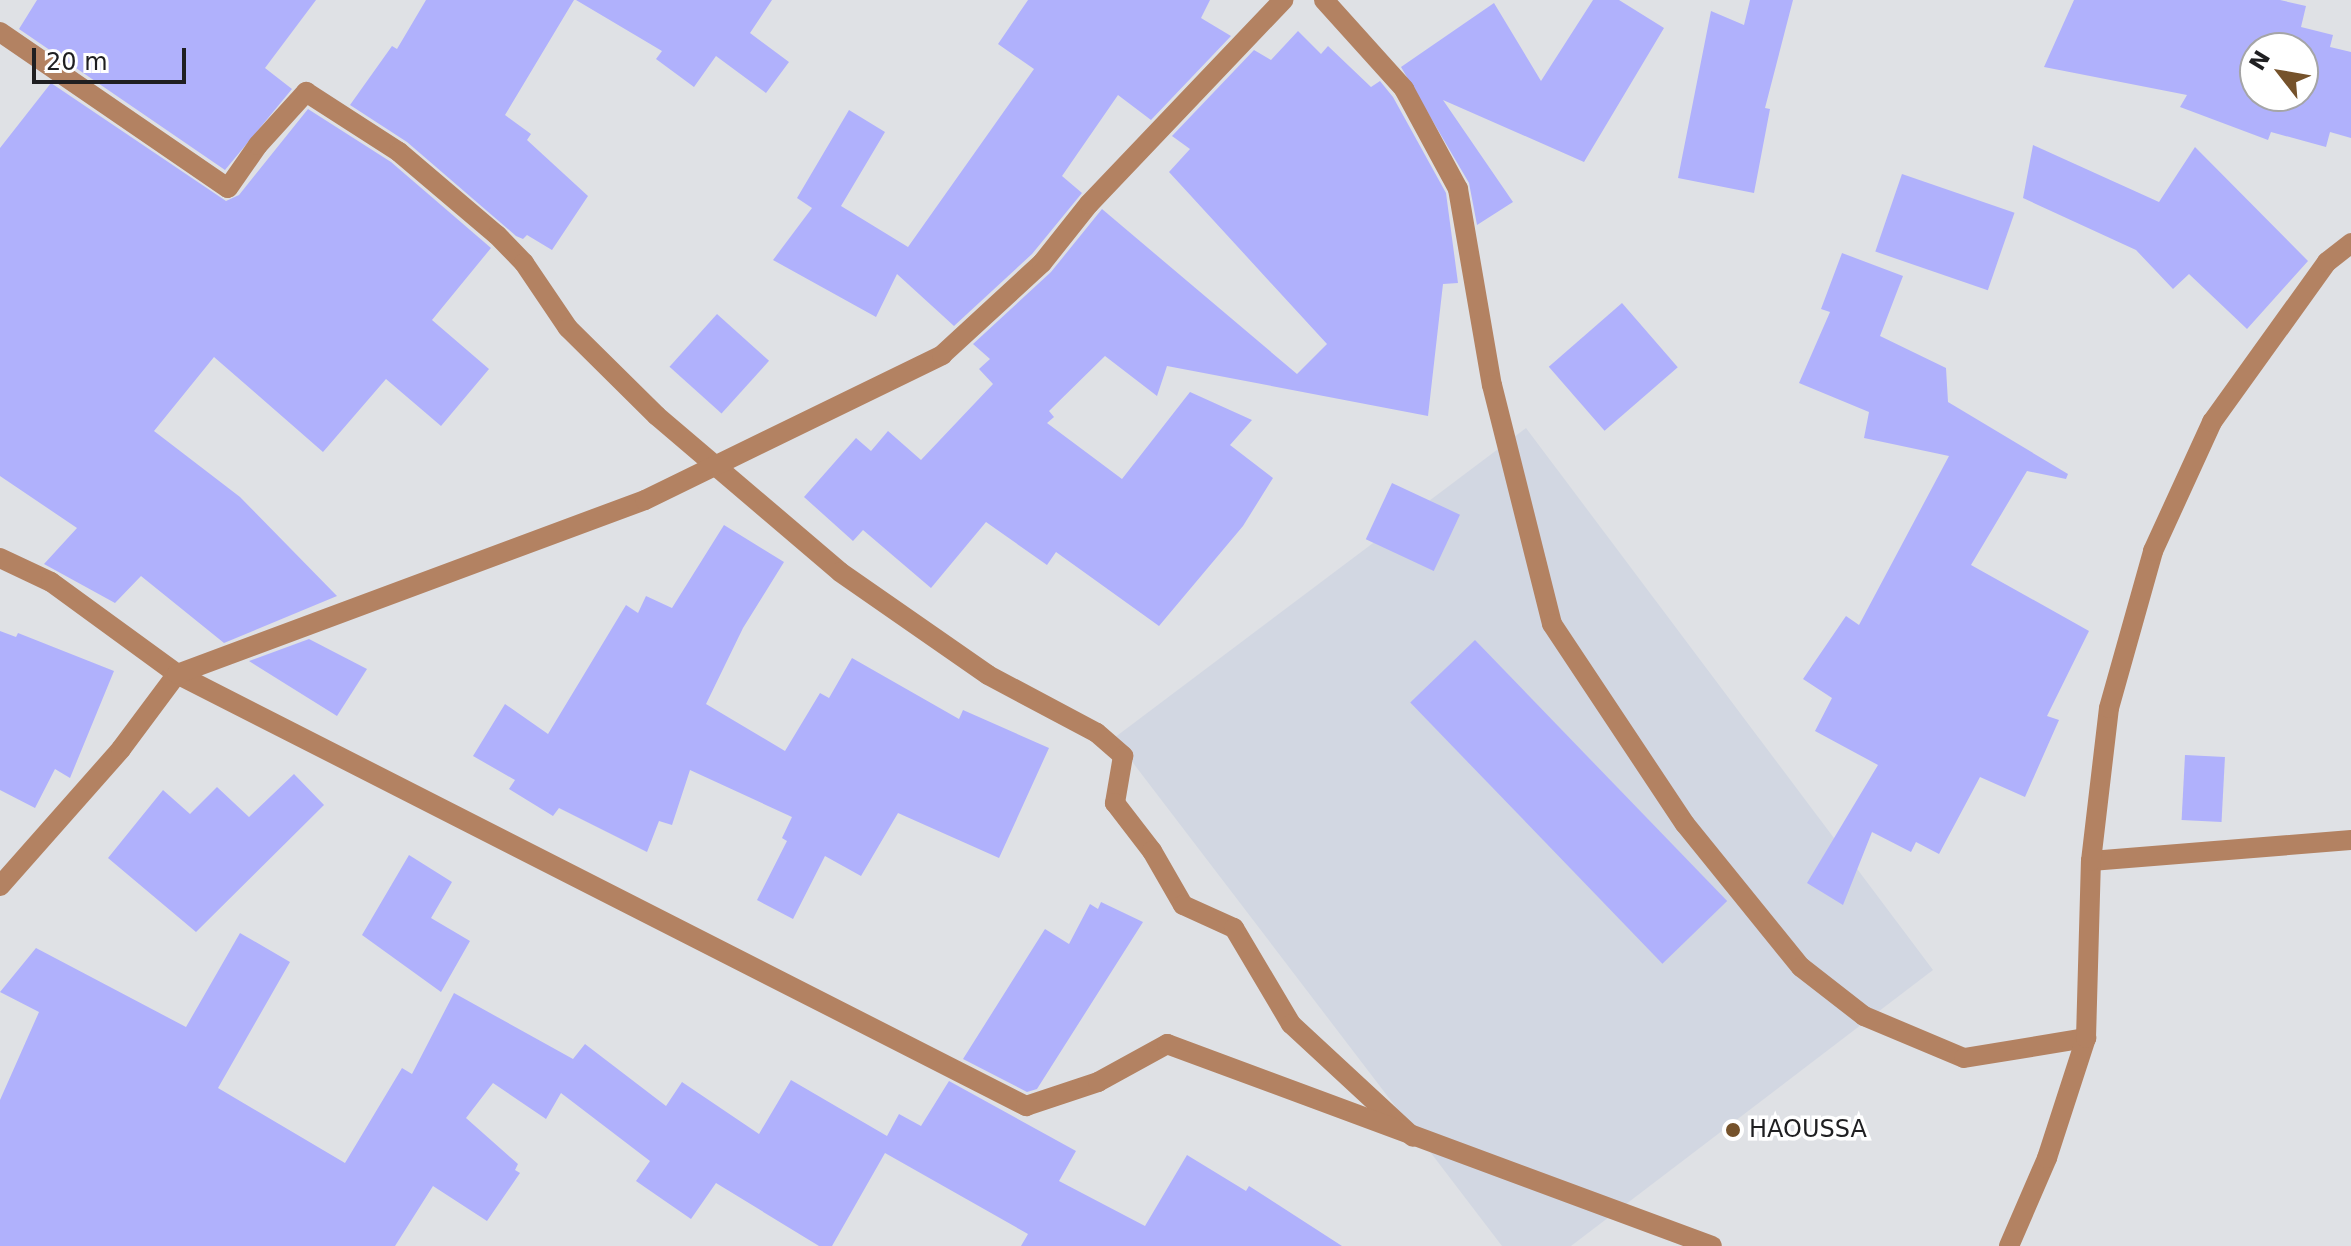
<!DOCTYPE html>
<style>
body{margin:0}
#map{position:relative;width:2351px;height:1246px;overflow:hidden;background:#dfe1e5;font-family:"DejaVu Sans",sans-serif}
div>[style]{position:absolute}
.built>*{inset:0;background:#d2d7e2}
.building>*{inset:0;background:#b0b1fc;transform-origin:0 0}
.minor>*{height:20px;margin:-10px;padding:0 10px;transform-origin:10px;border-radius:10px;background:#b38262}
.dots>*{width:22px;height:22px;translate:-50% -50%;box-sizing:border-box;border:4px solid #fff;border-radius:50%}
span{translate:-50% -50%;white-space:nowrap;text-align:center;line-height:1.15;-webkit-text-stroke:7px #fff;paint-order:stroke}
.poi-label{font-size:24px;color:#1f1f21}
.left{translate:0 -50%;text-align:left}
.north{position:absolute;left:2239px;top:32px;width:80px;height:80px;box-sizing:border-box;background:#fff;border:2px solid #a5a5a6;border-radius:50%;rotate:301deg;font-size:22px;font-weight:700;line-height:32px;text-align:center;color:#1f1f21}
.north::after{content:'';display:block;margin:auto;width:28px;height:36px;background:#75522b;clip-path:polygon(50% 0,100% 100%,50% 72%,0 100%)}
.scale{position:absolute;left:32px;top:48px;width:154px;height:36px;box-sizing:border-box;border:4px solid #1f1f21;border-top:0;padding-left:10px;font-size:24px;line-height:28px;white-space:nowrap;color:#1f1f21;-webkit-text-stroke:6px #fff;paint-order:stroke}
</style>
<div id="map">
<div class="built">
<i style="clip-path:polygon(1526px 428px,1933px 970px,1571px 1246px,1502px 1246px,1114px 738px)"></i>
</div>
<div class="building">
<i style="clip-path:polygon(37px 0,316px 0,265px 68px,292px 89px,225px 170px,19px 29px)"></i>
<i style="clip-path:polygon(426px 0,574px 0,505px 115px,531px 134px,527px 140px,588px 196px,552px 250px,527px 235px,523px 239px,516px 236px,407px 142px,350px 105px,392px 46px,397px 49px)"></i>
<i style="clip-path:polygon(576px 0,772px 0,750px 33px,789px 62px,766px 93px,716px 56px,694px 87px,656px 59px,662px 51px)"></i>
<i style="clip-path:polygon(1028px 0,1210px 0,1201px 18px,1231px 36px,1151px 120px,1118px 95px,1062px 176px,1082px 193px,1032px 254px,954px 326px,897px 274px,876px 317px,773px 260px,812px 208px,797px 198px,849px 110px,885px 132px,841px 206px,908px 247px,1034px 69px,998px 44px)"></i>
<i style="clip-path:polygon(1593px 0,1619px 0,1664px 28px,1584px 162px,1443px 100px,1513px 202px,1477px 225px,1469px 183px,1401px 67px,1494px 3px,1541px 81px)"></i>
<i style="clip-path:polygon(1750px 0,1793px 0,1765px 108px,1770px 109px,1754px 193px,1678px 178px,1711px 11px,1744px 25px)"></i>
<i style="clip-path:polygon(evenodd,2074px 0,2280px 0,2306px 6px,2301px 27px,2333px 35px,2330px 47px,2351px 52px,2351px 138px,2330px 132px,2326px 147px,2271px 132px,2268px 140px,2180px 107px,2187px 95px,2044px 67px,2074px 0,2255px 48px,2303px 48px,2303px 96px,2255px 96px,2255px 48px)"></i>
<i style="clip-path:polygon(1298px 31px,1321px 54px,1328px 46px,1371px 87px,1380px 81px,1393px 97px,1446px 193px,1458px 283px,1443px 284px,1428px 416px,1167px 366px,1157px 396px,1105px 356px,1049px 411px,1054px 417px,1047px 423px,1122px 479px,1190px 392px,1252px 420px,1230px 445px,1273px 478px,1243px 526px,1159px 626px,1056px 552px,1047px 565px,986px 522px,931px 588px,863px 530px,853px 541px,804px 497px,856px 438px,871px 451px,888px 431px,921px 460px,993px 384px,979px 369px,990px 359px,973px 344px,1051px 272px,1102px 209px,1297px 374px,1327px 344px,1169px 172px,1190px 149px,1172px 136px,1254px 50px,1271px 60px)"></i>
<i style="clip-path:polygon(51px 83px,226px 201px,239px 195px,308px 109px,391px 162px,491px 248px,432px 320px,489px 369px,441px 426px,386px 379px,323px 452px,214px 357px,154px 431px,240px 497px,337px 596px,224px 643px,141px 576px,115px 603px,44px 564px,77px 528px,0 476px,0 148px)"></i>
<i style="clip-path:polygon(2033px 145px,2159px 202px,2195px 147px,2308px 261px,2247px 329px,2189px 274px,2173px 289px,2136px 250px,2023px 198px)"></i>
<i style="left:1902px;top:174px;width:119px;height:82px;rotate:19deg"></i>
<i style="clip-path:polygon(1842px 253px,1903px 276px,1880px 336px,1946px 368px,1948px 402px,2068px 474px,2066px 479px,2027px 471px,1971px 565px,2089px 631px,2047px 716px,2059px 720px,2025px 797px,1980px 777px,1939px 854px,1916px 842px,1911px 852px,1872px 832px,1843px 905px,1807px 883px,1878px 765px,1815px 731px,1832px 698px,1803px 679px,1846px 616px,1859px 625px,1949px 456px,1864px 438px,1869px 412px,1799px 383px,1830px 312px,1821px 309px)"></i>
<i style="left:1622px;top:303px;width:85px;height:97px;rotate:49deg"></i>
<i style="left:717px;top:314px;width:70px;height:71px;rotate:42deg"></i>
<i style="left:1392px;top:483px;width:75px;height:62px;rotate:25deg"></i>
<i style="clip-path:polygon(724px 525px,784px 562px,743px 628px,706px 704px,785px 751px,820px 693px,829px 698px,852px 658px,959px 719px,963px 710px,1049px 748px,999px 858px,898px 813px,861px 876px,825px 856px,793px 919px,757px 900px,787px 841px,782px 838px,792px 817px,690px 770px,672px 825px,659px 821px,647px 852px,559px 808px,553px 816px,509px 789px,515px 780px,473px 756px,505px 704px,548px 734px,626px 605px,638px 613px,646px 596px,672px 608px)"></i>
<i style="clip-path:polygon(0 631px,16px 637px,18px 633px,114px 671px,70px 778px,55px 769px,35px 808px,0 790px)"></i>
<i style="clip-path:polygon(309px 639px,367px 669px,337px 716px,249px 661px)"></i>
<i style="left:1475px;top:640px;width:363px;height:90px;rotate:46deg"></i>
<i style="left:2185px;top:755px;width:40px;height:65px;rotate:3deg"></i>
<i style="clip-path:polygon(294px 774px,324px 805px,196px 932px,108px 858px,163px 790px,190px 814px,217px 787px,249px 817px)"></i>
<i style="clip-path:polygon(409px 855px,452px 882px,431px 918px,470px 941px,441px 992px,362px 935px)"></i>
<i style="clip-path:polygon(1101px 902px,1143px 922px,1037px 1089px,1027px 1092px,963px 1059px,1045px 929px,1069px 944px,1090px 904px,1098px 909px)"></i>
<i style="clip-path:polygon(240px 933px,290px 962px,218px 1088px,345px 1163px,402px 1068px,412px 1074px,454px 993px,573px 1059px,585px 1044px,666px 1106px,682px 1082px,759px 1134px,791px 1080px,887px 1136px,899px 1114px,921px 1126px,949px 1081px,1076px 1151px,1059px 1181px,1145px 1226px,1187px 1155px,1246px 1191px,1249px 1186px,1342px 1246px,1021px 1246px,1028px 1234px,885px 1153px,832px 1246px,819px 1246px,716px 1183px,691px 1219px,636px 1181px,650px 1161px,561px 1093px,546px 1119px,493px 1083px,466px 1118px,518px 1164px,515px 1170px,520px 1173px,487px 1221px,433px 1186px,395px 1246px,0 1246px,0 1100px,39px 1012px,0 992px,36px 948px,186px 1027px)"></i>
</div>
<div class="minor">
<i style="left:1324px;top:0;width:120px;rotate:48deg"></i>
<i style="left:1404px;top:89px;width:114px;rotate:61.6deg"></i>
<i style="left:1458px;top:189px;width:199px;rotate:80.2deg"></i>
<i style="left:1492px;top:385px;width:246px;rotate:75.9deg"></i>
<i style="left:1552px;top:624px;width:240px;rotate:56.4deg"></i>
<i style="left:1685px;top:824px;width:184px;rotate:51deg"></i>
<i style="left:1801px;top:967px;width:80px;rotate:37.9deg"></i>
<i style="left:1864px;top:1016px;width:108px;rotate:22.8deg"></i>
<i style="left:1964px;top:1058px;width:124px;rotate:-9.3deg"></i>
<i style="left:0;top:32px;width:276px;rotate:34.4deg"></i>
<i style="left:228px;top:188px;width:52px;rotate:-55.1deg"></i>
<i style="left:258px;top:145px;width:72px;rotate:-47.8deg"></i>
<i style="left:306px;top:92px;width:111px;rotate:32.8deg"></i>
<i style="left:399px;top:152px;width:128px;rotate:40.3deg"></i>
<i style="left:497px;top:235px;width:39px;rotate:46deg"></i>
<i style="left:524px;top:263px;width:78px;rotate:55.9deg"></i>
<i style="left:568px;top:328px;width:125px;rotate:44.7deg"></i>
<i style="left:657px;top:416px;width:240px;rotate:40.4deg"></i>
<i style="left:840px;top:572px;width:180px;rotate:34.8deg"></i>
<i style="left:988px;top:675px;width:123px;rotate:28deg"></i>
<i style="left:1097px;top:733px;width:35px;rotate:41deg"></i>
<i style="left:1123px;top:756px;width:48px;rotate:99.7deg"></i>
<i style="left:1115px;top:803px;width:61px;rotate:52.4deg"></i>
<i style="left:1152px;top:851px;width:62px;rotate:60.1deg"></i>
<i style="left:1183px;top:905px;width:56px;rotate:24.3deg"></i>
<i style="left:1234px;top:928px;width:112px;rotate:59.3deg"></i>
<i style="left:1291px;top:1024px;width:166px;rotate:42.8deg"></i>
<i style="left:0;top:558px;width:56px;rotate:25.2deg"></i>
<i style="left:51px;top:582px;width:156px;rotate:36.1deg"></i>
<i style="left:177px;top:674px;width:953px;rotate:26.97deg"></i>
<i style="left:1026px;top:1106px;width:76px;rotate:-18.4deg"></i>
<i style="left:1098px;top:1082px;width:79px;rotate:-28.8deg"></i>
<i style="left:1167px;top:1044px;width:581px;rotate:20.34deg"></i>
<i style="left:2091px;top:861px;width:261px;rotate:-4.6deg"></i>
<i style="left:0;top:886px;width:183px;rotate:-48.5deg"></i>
<i style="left:121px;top:749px;width:94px;rotate:-53.3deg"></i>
<i style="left:177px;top:674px;width:499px;rotate:-20.4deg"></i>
<i style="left:645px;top:500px;width:331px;rotate:-26deg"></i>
<i style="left:942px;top:355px;width:136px;rotate:-42.6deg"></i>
<i style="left:1042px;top:263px;width:75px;rotate:-51.5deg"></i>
<i style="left:1089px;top:204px;width:282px;rotate:-46.4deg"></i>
<i style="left:2009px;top:1246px;width:96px;rotate:-66.6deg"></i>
<i style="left:2047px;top:1158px;width:126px;rotate:-72deg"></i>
<i style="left:2086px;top:1038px;width:177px;rotate:-88.4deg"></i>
<i style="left:2091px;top:861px;width:154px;rotate:-83.3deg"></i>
<i style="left:2109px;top:708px;width:163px;rotate:-74.3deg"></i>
<i style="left:2153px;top:551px;width:142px;rotate:-65.4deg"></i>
<i style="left:2212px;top:422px;width:197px;rotate:-54.3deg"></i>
<i style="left:2327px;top:262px;width:31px;rotate:-38deg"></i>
</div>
<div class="dots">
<i style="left:1733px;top:1130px;background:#75522b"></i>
</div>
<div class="poi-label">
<span class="left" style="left:1749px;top:1130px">HAOUSSA</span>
</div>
<div class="north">N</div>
<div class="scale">20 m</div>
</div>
